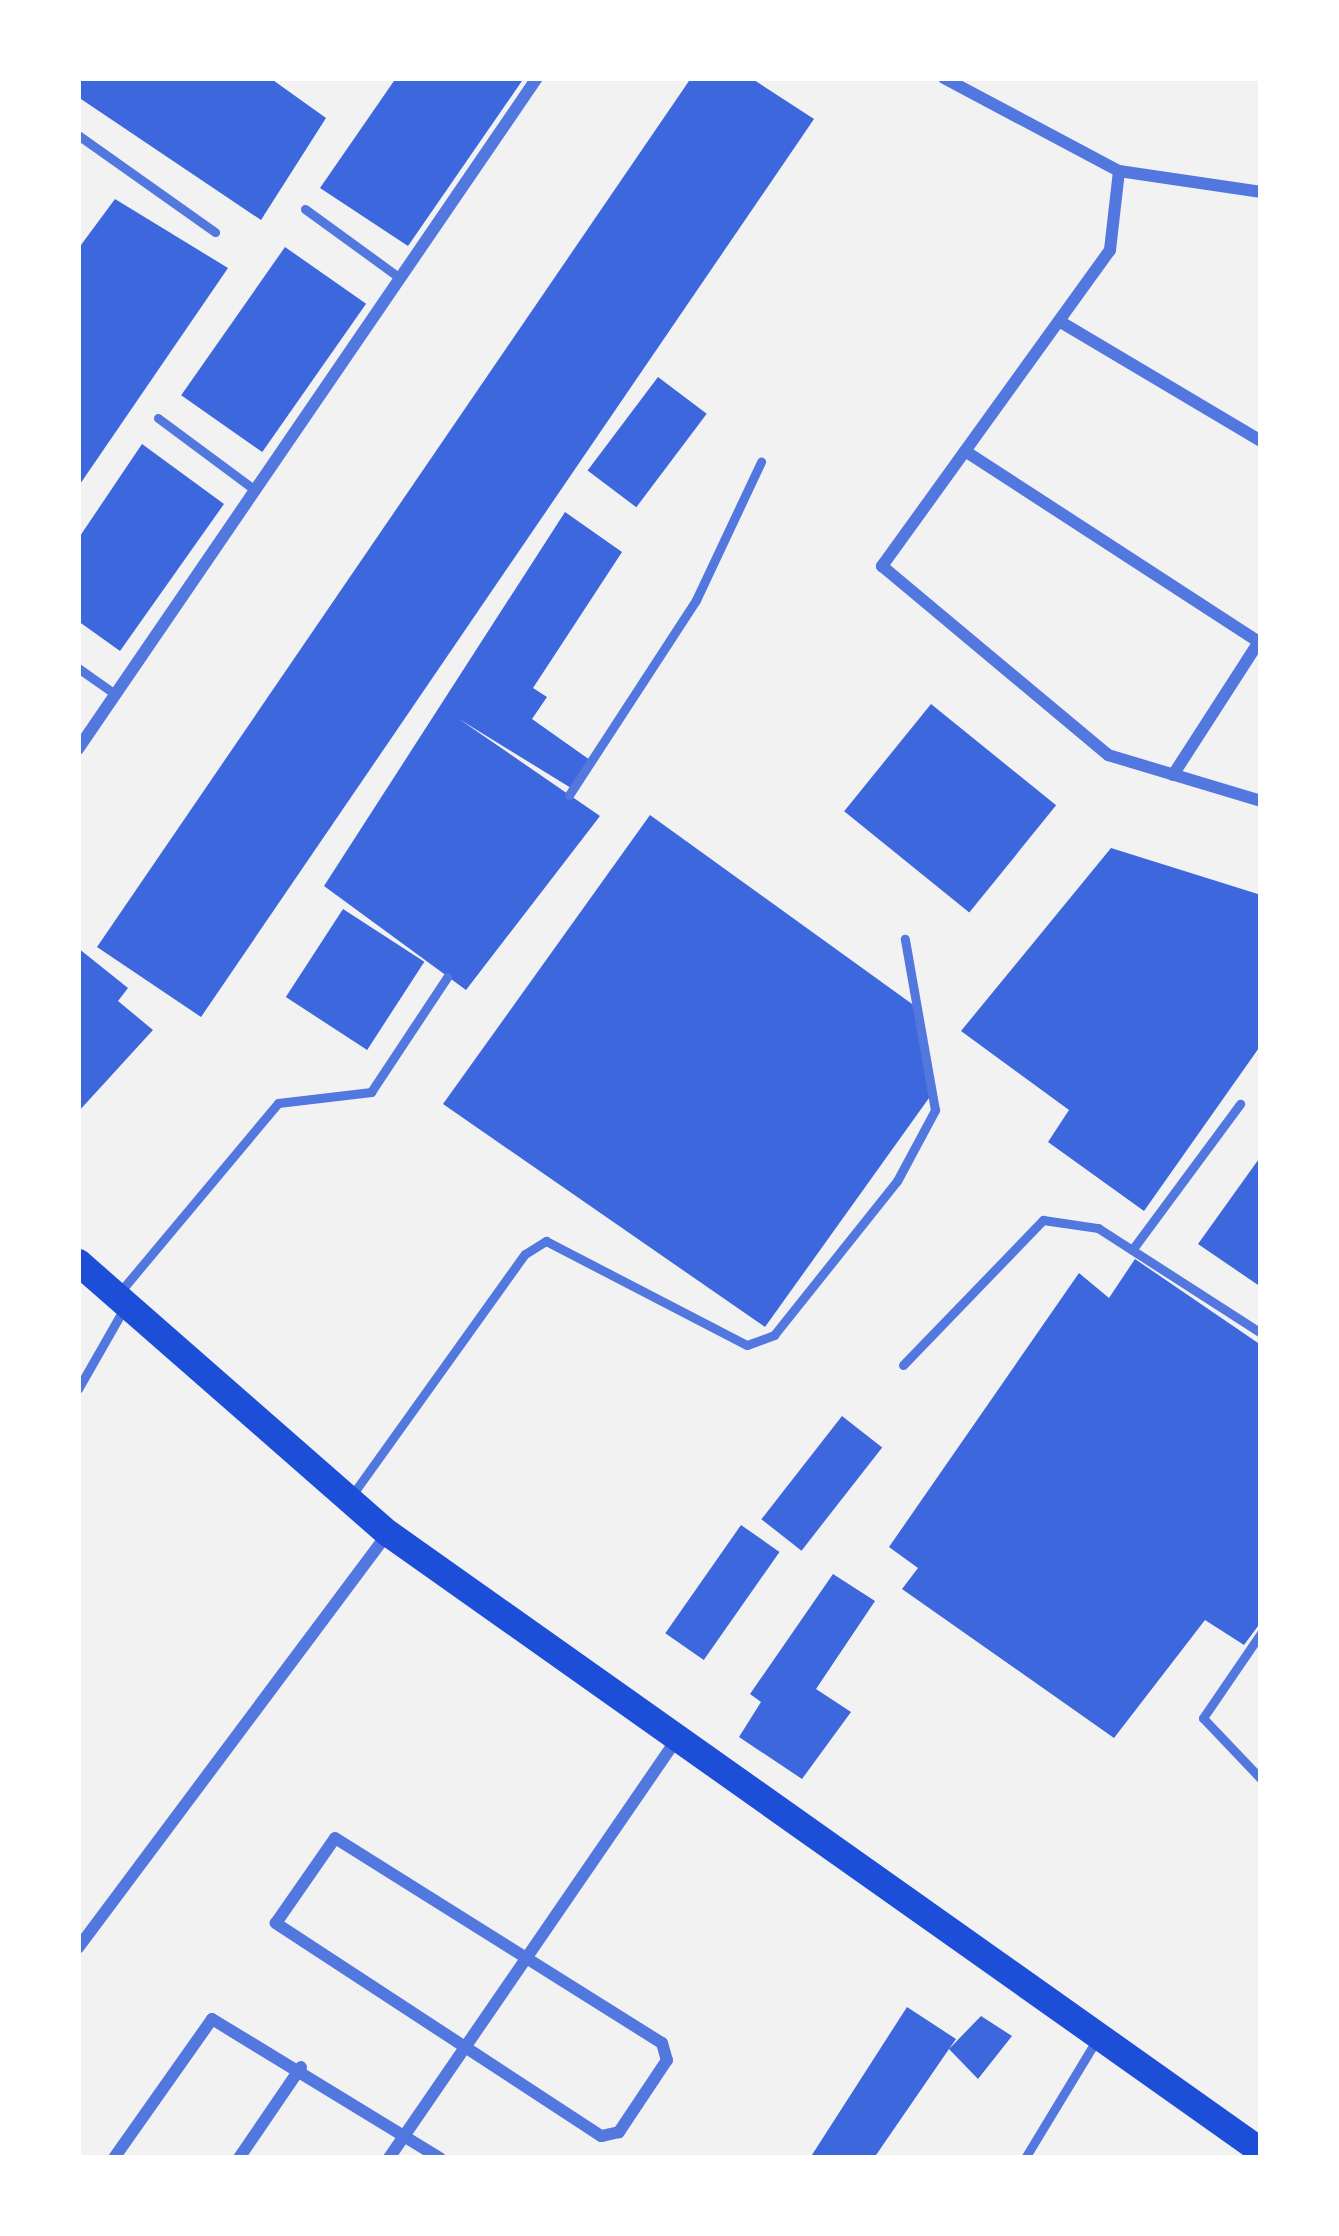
<!DOCTYPE html>
<style>
body{margin:0}
#map{position:relative;width:1339px;height:2236px;overflow:hidden;background:#f2f2f2;font-family:"Varela Round",sans-serif}
div>[style]{position:absolute}
.building>*{inset:0;background:#3d67dc;transform-origin:0 0}
.service>*{height:9px;margin:-4.5px;padding:0 4.5px;transform-origin:4.5px;border-radius:4.5px;background:#5277de}
.minor>*{height:12px;margin:-6px;padding:0 6px;transform-origin:6px;border-radius:6px;background:#5277de}
.trunk>*{height:27px;margin:-13.5px;padding:0 13.5px;transform-origin:13.5px;border-radius:13.5px;background:#1d4ed8}
span{translate:-50% -50%;white-space:nowrap;text-align:center;line-height:1.15;-webkit-text-stroke:10px #fff;paint-order:stroke}
.frame{position:absolute;inset:0;border:81px solid #fff;pointer-events:none}
</style>
<div id="map">
<div class="building">
<i style="clip-path:polygon(78px 78px,270px 78px,326px 118px,261px 220px,78px 97px)"></i>
<i style="clip-path:polygon(396px 78px,524px 78px,408px 246px,320px 188px)"></i>
<i style="clip-path:polygon(691px 78px,751px 78px,814px 119px,201px 1017px,97px 947px)"></i>
<i style="clip-path:polygon(115px 199px,228px 268px,78px 487px,78px 249px)"></i>
<i style="left:285px;top:247px;width:99px;height:181px;rotate:35deg"></i>
<i style="left:658px;top:377px;width:61px;height:117px;rotate:37deg"></i>
<i style="clip-path:polygon(142px 444px,224px 504px,120px 651px,78px 621px,78px 539px)"></i>
<i style="clip-path:polygon(565px 512px,622px 552px,533px 688px,547px 697px,532px 719px,590px 760px,571px 788px,459px 719px,600px 816px,466px 990px,324px 886px)"></i>
<i style="left:931px;top:704px;width:161px;height:138px;rotate:39deg"></i>
<i style="clip-path:polygon(650px 815px,919px 1009px,934px 1091px,765px 1327px,443px 1104px)"></i>
<i style="clip-path:polygon(1111px 848px,1261px 895px,1261px 1045px,1144px 1211px,1048px 1142px,1069px 1110px,961px 1031px)"></i>
<i style="left:343px;top:909px;width:97px;height:105px;rotate:33deg"></i>
<i style="clip-path:polygon(78px 948px,128px 988px,118px 1001px,153px 1030px,78px 1112px)"></i>
<i style="clip-path:polygon(1261px 1156px,1261px 1287px,1198px 1244px)"></i>
<i style="clip-path:polygon(1135px 1259px,1261px 1345px,1261px 1622px,1244px 1645px,1205px 1620px,1114px 1738px,902px 1589px,918px 1568px,889px 1547px,1079px 1273px,1109px 1298px)"></i>
<i style="left:842px;top:1416px;width:51px;height:131px;rotate:38deg"></i>
<i style="left:741px;top:1525px;width:47px;height:132px;rotate:35deg"></i>
<i style="clip-path:polygon(833px 1574px,875px 1601px,816px 1689px,851px 1712px,802px 1779px,739px 1737px,761px 1702px,750px 1694px)"></i>
<i style="clip-path:polygon(907px 2007px,956px 2039px,949px 2049px,981px 2016px,1012px 2036px,978px 2079px,949px 2049px,874px 2158px,810px 2158px)"></i>
</div>
<div class="service">
<i style="left:78px;top:135px;width:168px;rotate:35.3deg"></i>
<i style="left:305px;top:209px;width:117px;rotate:36deg"></i>
<i style="left:158px;top:418px;width:121px;rotate:36.6deg"></i>
<i style="left:78px;top:668px;width:45px;rotate:35.1deg"></i>
<i style="left:569px;top:795px;width:233px;rotate:-56.9deg"></i>
<i style="left:696px;top:600px;width:153px;rotate:-64.8deg"></i>
<i style="left:1132px;top:1250px;width:182px;rotate:-53.5deg"></i>
<i style="left:120px;top:1292px;width:246px;rotate:-50.1deg"></i>
<i style="left:278px;top:1103px;width:94px;rotate:-6.7deg"></i>
<i style="left:371px;top:1092px;width:138px;rotate:-56.5deg"></i>
<i style="left:903px;top:1365px;width:202px;rotate:-46deg"></i>
<i style="left:1043px;top:1220px;width:56px;rotate:8.3deg"></i>
<i style="left:1098px;top:1228px;width:194px;rotate:32.8deg"></i>
<i style="left:78px;top:1389px;width:91px;rotate:-60.3deg"></i>
<i style="left:350px;top:1498px;width:300px;rotate:-54.4deg"></i>
<i style="left:525px;top:1254px;width:25px;rotate:-32deg"></i>
<i style="left:546px;top:1241px;width:226px;rotate:27.4deg"></i>
<i style="left:747px;top:1345px;width:29px;rotate:-20deg"></i>
<i style="left:774px;top:1335px;width:197px;rotate:-51.4deg"></i>
<i style="left:897px;top:1181px;width:81px;rotate:-61.8deg"></i>
<i style="left:935px;top:1110px;width:174px;rotate:-100deg"></i>
<i style="left:1261px;top:1633px;width:103px;rotate:124.3deg"></i>
<i style="left:1203px;top:1718px;width:84px;rotate:46.4deg"></i>
<i style="left:1025px;top:2158px;width:139px;rotate:-58.8deg"></i>
</div>
<div class="minor">
<i style="left:944px;top:78px;width:198px;rotate:28deg"></i>
<i style="left:1119px;top:171px;width:144px;rotate:8.4deg"></i>
<i style="left:1119px;top:171px;width:80px;rotate:96.5deg"></i>
<i style="left:1110px;top:250px;width:390px;rotate:125.8deg"></i>
<i style="left:882px;top:566px;width:295px;rotate:39.9deg"></i>
<i style="left:1108px;top:755px;width:160px;rotate:16.7deg"></i>
<i style="left:1059px;top:321px;width:235px;rotate:30.7deg"></i>
<i style="left:965px;top:451px;width:351px;rotate:33deg"></i>
<i style="left:78px;top:749px;width:813px;rotate:-55.63deg"></i>
<i style="left:1173px;top:775px;width:161px;rotate:-57.2deg"></i>
<i style="left:335px;top:1838px;width:386px;rotate:32.1deg"></i>
<i style="left:662px;top:2043px;width:18px;rotate:74deg"></i>
<i style="left:667px;top:2060px;width:87px;rotate:123.7deg"></i>
<i style="left:619px;top:2132px;width:18px;rotate:167deg"></i>
<i style="left:601px;top:2136px;width:389px;rotate:-146.8deg"></i>
<i style="left:276px;top:1923px;width:103px;rotate:-55.2deg"></i>
<i style="left:78px;top:1948px;width:518px;rotate:-53.24deg"></i>
<i style="left:114px;top:2158px;width:170px;rotate:-54.8deg"></i>
<i style="left:212px;top:2019px;width:267px;rotate:31.4deg"></i>
<i style="left:239px;top:2158px;width:110px;rotate:-55.7deg"></i>
<i style="left:389px;top:2158px;width:503px;rotate:-55.52deg"></i>
</div>
<div class="trunk">
<i style="left:78px;top:1262px;width:412px;rotate:41.2deg"></i>
<i style="left:388px;top:1533px;width:1070px;rotate:35.29deg"></i>
</div>
<div class="frame"></div>
</div>
